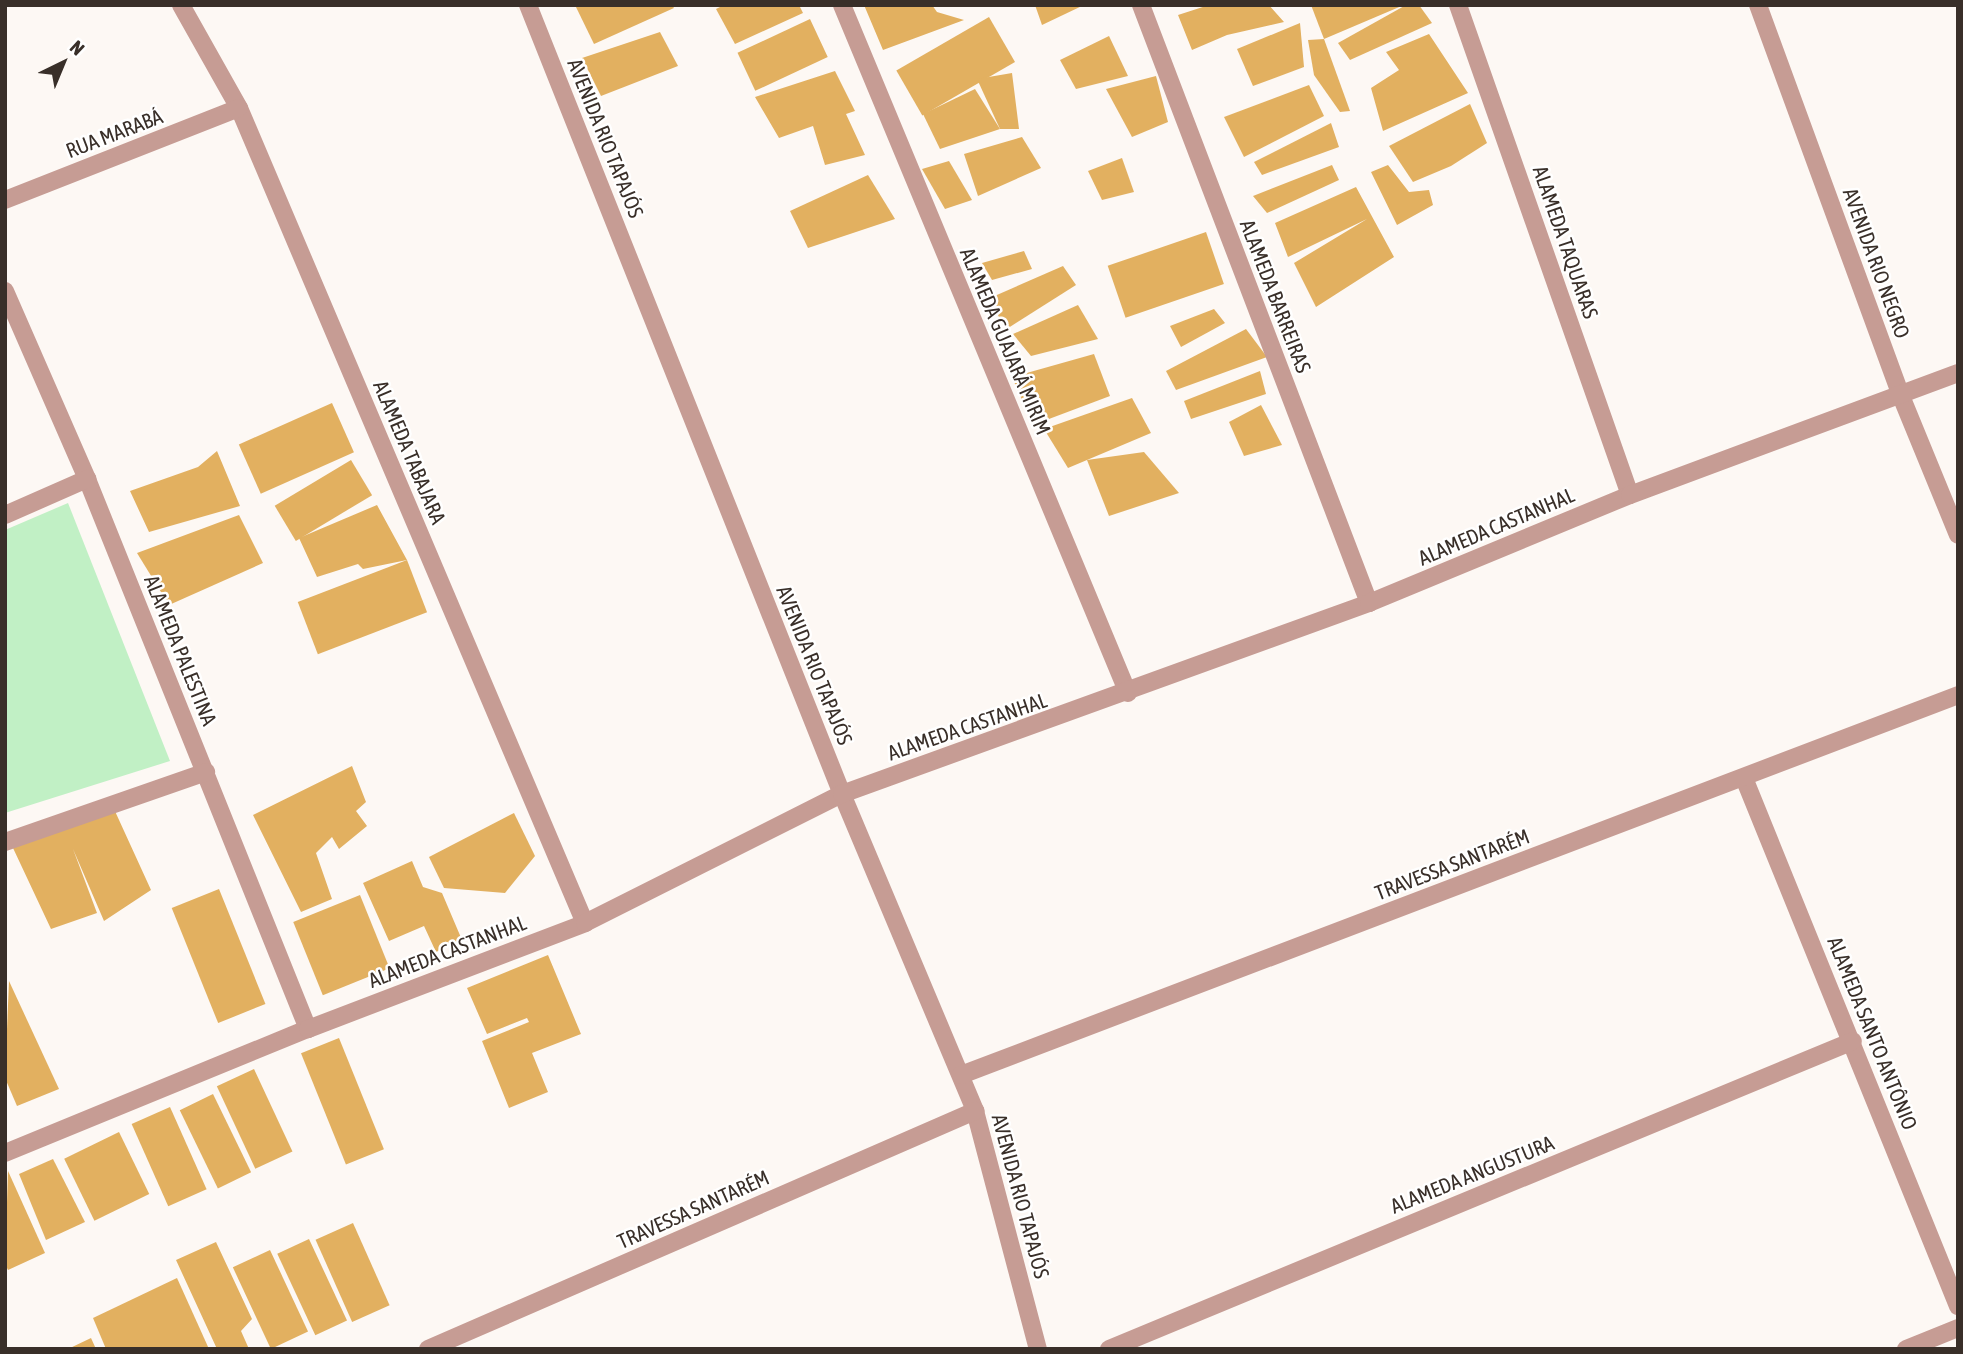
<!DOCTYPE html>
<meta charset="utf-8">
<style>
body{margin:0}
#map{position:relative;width:1963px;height:1354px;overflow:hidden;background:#fdf8f4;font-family:"Asap Condensed",sans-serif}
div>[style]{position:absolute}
.green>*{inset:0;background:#c1f0c5}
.building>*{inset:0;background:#e2b060;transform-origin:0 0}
.street>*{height:18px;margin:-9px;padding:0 9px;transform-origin:9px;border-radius:9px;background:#c69c94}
span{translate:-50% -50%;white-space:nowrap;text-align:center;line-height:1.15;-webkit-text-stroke:5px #fff;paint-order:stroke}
.street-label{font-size:21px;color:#392f29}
.frame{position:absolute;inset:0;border:7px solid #392f29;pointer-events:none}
.north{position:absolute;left:28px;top:28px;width:70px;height:70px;-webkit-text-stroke:5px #fff;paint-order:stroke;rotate:43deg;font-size:19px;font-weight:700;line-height:28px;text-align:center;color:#392f29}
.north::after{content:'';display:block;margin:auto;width:24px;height:32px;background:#392f29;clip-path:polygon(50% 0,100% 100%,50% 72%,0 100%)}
</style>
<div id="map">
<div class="green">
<i style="clip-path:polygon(68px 503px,170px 761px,5px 813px,5px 530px)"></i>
</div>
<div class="building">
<i style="clip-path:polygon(575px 5px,672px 5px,674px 8px,594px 44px)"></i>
<i style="clip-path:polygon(724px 5px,799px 5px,803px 13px,735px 44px,716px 9px)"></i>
<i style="clip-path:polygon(864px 5px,932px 5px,937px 12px,964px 20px,883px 50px)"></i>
<i style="clip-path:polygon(1035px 5px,1084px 5px,1042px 25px)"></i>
<i style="clip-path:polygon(1209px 5px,1269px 5px,1284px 22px,1227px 35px,1192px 50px,1178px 15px)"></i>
<i style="clip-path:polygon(1311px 5px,1404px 5px,1324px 39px)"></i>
<i style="clip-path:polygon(1406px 5px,1419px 5px,1432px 23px,1350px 60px,1338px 43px)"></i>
<i style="left:989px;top:17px;width:52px;height:107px;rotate:60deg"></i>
<i style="left:810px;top:19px;width:42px;height:80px;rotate:65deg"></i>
<i style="clip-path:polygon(1300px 23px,1304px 67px,1253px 86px,1237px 49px)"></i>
<i style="clip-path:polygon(660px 32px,678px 66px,601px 96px,582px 58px)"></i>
<i style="clip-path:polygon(1429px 34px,1468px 93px,1383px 131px,1371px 88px,1399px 70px,1386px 52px)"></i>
<i style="clip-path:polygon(1109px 36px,1128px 76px,1076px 89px,1060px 60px)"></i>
<i style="clip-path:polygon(1324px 39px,1350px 111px,1340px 112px,1314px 75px,1308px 40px)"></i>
<i style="clip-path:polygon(835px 71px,855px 111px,846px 114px,865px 155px,825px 165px,813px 126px,779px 138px,755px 97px)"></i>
<i style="clip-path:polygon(1012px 73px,1019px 129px,1000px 129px,977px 79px)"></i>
<i style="clip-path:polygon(1156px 76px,1168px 122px,1132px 137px,1106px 89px)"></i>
<i style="clip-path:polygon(1309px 85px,1324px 116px,1244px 157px,1224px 117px)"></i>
<i style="clip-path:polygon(975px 89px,1000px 129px,940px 149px,923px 114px)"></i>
<i style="clip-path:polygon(1470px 104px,1487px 143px,1451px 166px,1413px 182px,1389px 146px)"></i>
<i style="clip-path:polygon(1331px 123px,1339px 147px,1262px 175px,1254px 162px)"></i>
<i style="clip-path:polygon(1022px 137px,1041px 168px,978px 196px,964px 154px)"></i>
<i style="clip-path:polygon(1122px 158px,1134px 192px,1102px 200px,1088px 171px)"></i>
<i style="clip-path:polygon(949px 161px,972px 200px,945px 209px,922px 169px)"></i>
<i style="clip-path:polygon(1332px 165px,1339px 180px,1267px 213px,1253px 196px)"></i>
<i style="clip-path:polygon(1388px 165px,1409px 192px,1429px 190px,1433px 205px,1397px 225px,1371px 172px)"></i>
<i style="clip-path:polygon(868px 175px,895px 219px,808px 248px,790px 211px)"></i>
<i style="clip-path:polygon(1356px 187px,1394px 257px,1316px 307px,1294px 263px,1367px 219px,1288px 257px,1275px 223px)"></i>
<i style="left:1206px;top:232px;width:55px;height:104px;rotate:71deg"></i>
<i style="clip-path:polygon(1024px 251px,1032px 269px,992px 280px,982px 263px)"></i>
<i style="clip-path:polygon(1063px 266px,1076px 285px,1005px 330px,990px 298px)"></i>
<i style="clip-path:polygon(1078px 305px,1098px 339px,1031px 356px,1013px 334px)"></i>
<i style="clip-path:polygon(1214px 309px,1225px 323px,1181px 347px,1170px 326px)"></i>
<i style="clip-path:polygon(1246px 329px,1267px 357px,1176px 390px,1166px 371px)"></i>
<i style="clip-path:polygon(1094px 354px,1110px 396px,1033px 425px,1012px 377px)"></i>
<i style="clip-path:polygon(1260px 371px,1266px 394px,1191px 419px,1184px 401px)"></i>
<i style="clip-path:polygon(1132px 398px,1151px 433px,1068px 468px,1044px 429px)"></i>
<i style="left:332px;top:403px;width:54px;height:102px;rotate:66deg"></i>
<i style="clip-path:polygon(1261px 405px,1282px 445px,1244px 456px,1229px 422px)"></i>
<i style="clip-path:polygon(217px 451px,240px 506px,149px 532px,130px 491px,198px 467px)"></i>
<i style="clip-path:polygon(1144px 452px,1179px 493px,1109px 516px,1087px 460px)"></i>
<i style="left:351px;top:460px;width:41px;height:89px;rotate:59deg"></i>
<i style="clip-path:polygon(377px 505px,407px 560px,363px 569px,358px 564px,317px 577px,299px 538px)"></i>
<i style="clip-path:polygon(239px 515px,263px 563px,169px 605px,137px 553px)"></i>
<i style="left:407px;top:560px;width:56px;height:117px;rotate:69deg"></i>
<i style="clip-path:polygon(352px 766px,366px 802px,356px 811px,367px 826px,339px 849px,332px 837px,316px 853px,332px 899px,301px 912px,253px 815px)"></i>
<i style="clip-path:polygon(114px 809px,151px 890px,104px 921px,73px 849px,97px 913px,51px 929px,13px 848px)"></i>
<i style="clip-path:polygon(514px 813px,535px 856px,505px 893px,444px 888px,429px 857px)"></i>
<i style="clip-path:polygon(412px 861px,423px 887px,442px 893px,462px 940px,436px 952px,424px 926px,389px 941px,363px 883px)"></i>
<i style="left:219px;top:889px;width:124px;height:51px;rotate:68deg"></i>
<i style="left:360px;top:895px;width:79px;height:72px;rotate:68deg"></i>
<i style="clip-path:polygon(548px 955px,581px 1034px,532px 1053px,548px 1092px,509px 1108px,482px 1041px,529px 1022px,527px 1018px,487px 1034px,467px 988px)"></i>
<i style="clip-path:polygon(9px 981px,59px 1089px,17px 1106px,5px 1078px)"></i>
<i style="left:339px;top:1038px;width:120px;height:41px;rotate:68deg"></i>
<i style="left:254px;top:1069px;width:91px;height:41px;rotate:65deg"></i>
<i style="left:213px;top:1094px;width:87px;height:37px;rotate:64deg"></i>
<i style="left:170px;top:1107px;width:90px;height:42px;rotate:66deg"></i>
<i style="left:119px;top:1132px;width:69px;height:61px;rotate:64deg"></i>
<i style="clip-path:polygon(53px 1159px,85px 1222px,46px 1240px,19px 1174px)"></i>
<i style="clip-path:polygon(8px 1171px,45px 1253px,8px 1270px,5px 1264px)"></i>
<i style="left:353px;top:1223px;width:90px;height:41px;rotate:66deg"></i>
<i style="left:309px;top:1239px;width:90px;height:35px;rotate:65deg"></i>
<i style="clip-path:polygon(216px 1242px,252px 1319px,241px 1331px,249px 1349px,217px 1349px,176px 1260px)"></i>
<i style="left:270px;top:1250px;width:90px;height:41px;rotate:65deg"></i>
<i style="clip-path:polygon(177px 1278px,209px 1349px,106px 1349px,93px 1318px)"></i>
<i style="clip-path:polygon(91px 1338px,96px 1349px,68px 1349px)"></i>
</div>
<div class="street">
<i style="left:181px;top:5px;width:118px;rotate:60.6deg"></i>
<i style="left:239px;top:108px;width:885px;rotate:67deg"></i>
<i style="left:528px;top:5px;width:849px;rotate:68.3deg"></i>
<i style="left:842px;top:794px;width:344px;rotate:67.2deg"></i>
<i style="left:975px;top:1111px;width:246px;rotate:75.2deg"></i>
<i style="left:842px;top:5px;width:745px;rotate:67.43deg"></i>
<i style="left:1141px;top:5px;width:640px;rotate:69.13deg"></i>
<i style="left:1458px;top:5px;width:519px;rotate:70.66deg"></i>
<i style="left:1758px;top:5px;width:416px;rotate:69.9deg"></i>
<i style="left:1901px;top:396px;width:150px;rotate:67.7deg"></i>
<i style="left:5px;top:200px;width:251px;rotate:-21.5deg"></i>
<i style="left:5px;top:291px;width:205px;rotate:66.4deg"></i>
<i style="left:87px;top:479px;width:593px;rotate:68.11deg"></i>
<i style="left:5px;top:515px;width:90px;rotate:-23.7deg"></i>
<i style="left:1744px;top:778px;width:570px;rotate:67.94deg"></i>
<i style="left:5px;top:842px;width:213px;rotate:-19.2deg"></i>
<i style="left:961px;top:1075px;width:1067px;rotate:-20.86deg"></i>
<i style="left:5px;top:1153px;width:327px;rotate:-22.3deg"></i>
<i style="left:308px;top:1029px;width:297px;rotate:-20.9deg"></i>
<i style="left:585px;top:923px;width:288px;rotate:-26.7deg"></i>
<i style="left:842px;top:794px;width:561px;rotate:-19.92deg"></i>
<i style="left:1369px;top:603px;width:282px;rotate:-22.5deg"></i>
<i style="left:1630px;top:495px;width:350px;rotate:-20.4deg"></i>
<i style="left:428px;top:1349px;width:597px;rotate:-23.51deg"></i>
<i style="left:1109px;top:1349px;width:805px;rotate:-22.49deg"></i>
<i style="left:1906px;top:1349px;width:56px;rotate:-22deg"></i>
</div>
<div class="street-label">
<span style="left:114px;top:133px;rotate:-21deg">RUA MARABÁ</span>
<span style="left:606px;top:138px;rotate:68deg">AVENIDA RIO TAPAJÓS</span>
<span style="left:1566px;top:242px;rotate:71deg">ALAMEDA TAQUARAS</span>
<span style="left:1877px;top:263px;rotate:70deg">AVENIDA RIO NEGRO</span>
<span style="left:1276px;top:296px;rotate:69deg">ALAMEDA BARREIRAS</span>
<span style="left:1006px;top:341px;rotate:67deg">ALAMEDA GUAJARÁ MIRIM</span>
<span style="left:410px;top:452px;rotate:67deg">ALAMEDA TABAJARA</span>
<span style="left:1496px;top:526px;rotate:-23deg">ALAMEDA CASTANHAL</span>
<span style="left:181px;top:650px;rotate:68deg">ALAMEDA PALESTINA</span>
<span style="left:815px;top:665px;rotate:68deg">AVENIDA RIO TAPAJÓS</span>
<span style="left:967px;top:726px;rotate:-19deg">ALAMEDA CASTANHAL</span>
<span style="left:1452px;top:864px;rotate:-21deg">TRAVESSA SANTARÉM</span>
<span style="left:447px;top:951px;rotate:-21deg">ALAMEDA CASTANHAL</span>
<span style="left:1873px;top:1033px;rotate:68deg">ALAMEDA SANTO ANTÔNIO</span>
<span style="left:1472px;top:1174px;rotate:-22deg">ALAMEDA ANGUSTURA</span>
<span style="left:1021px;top:1196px;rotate:75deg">AVENIDA RIO TAPAJÓS</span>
<span style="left:693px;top:1209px;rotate:-24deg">TRAVESSA SANTARÉM</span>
</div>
<div class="frame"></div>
<div class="north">N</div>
</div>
